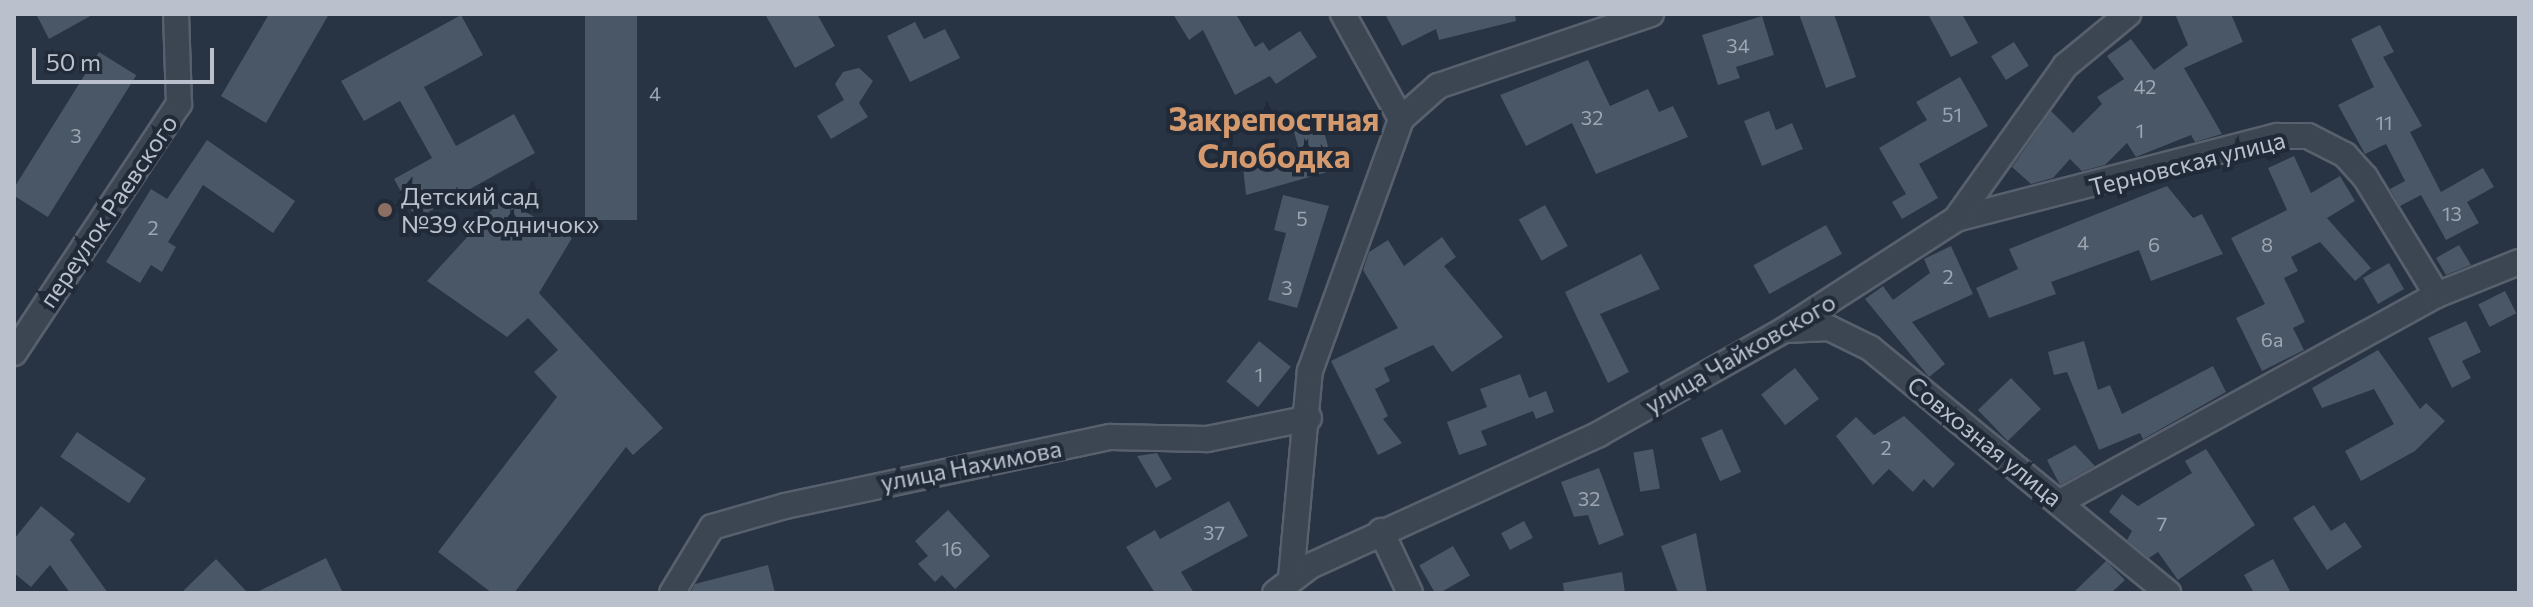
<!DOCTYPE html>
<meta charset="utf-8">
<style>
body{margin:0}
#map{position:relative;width:2533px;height:607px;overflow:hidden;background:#283343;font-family:Commissioner,sans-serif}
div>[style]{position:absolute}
.building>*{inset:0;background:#495766;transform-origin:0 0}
.roads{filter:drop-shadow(2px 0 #58606d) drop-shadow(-2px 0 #58606d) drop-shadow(0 2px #58606d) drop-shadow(0 -2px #58606d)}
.minor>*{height:24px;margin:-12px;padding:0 12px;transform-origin:12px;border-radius:12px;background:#3c4652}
.dots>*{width:22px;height:22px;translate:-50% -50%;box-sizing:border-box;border:4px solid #212a38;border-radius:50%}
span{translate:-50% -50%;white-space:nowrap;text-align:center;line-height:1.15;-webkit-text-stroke:8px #212a38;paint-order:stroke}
.number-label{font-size:20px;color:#9ea6b2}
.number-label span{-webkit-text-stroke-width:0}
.street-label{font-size:24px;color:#bac1cc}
.poi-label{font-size:24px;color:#bac1cc}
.left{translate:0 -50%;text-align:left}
.district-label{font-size:32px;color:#d4996d;font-weight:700}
.frame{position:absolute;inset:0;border:16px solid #bac1cc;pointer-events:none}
.scale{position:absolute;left:32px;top:48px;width:182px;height:36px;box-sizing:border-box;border:4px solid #bac1cc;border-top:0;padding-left:10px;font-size:24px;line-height:28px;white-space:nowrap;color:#bac1cc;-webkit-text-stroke:6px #212a38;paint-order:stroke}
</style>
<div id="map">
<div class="building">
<i style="clip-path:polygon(36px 14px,94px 14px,49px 39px)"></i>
<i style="clip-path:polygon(269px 14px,329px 14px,266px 123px,221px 96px)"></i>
<i style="left:585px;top:14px;width:52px;height:206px"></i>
<i style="clip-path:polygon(765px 14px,817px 14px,835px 46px,795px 68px)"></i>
<i style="clip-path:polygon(1173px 14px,1236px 14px,1255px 47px,1263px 42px,1269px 51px,1300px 31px,1317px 57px,1276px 84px,1270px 76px,1235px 95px,1203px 30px,1189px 40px)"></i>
<i style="clip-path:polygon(1385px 14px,1515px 14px,1516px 21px,1439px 40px,1436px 29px,1402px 46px)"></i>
<i style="clip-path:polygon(1799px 14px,1834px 14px,1856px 77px,1826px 88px)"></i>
<i style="clip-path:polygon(1928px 14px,1962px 14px,1978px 43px,1951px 57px)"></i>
<i style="clip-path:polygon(2175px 14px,2231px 14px,2243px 42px,2184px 68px,2222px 134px,2195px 142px,2191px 135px,2136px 157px,2127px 143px,2105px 165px,2082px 171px,2070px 159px,2053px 178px,2031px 184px,2012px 167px,2051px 111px,2073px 133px,2102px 104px,2097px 97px,2124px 79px,2107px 56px,2131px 39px,2154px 70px,2188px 45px)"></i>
<i style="clip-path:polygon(461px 15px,483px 55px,424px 87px,456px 146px,514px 114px,535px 153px,416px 219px,394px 179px,432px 158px,400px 101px,364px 121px,341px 81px)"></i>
<i style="clip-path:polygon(1762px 16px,1774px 55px,1736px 67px,1740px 78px,1718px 85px,1702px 35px)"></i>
<i style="clip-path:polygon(915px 22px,924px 39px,945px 29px,960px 58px,910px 82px,887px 36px)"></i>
<i style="clip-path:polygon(2380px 25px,2394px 52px,2383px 57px,2422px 126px,2410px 132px,2441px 192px,2483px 168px,2494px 187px,2467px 202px,2479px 223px,2446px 240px,2421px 195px,2400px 206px,2390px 189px,2405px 181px,2386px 144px,2365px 154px,2338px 105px,2374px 87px,2351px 39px)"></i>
<i style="left:2014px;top:42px;width:28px;height:27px;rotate:58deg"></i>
<i style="left:99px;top:52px;width:44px;height:167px;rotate:32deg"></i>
<i style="clip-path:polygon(1588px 60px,1610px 106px,1648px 89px,1659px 112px,1673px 106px,1688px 137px,1596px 174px,1572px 123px,1526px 146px,1500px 95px)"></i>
<i style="clip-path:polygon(859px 68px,873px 81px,859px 103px,868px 117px,831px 139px,817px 116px,844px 100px,835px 84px,843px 72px)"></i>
<i style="clip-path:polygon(1960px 77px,1988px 126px,1919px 164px,1938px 198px,1902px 219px,1892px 202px,1906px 194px,1879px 148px,1927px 120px,1916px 102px)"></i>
<i style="clip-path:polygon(1769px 111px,1776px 130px,1792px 123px,1803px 149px,1762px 166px,1744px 121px)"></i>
<i style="clip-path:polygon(1320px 117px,1331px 157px,1350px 154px,1352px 165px,1246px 195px,1243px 167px,1302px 160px,1292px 125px)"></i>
<i style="clip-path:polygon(207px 140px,295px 201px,273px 233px,203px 185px,168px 242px,176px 247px,162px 272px,151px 265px,140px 283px,106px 262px,151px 189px,167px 199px)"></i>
<i style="clip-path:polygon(2294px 156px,2311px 193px,2340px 176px,2355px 201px,2327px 218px,2371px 268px,2355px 281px,2320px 242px,2291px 257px,2298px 271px,2284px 278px,2305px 322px,2293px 328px,2304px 350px,2262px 371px,2236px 318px,2265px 304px,2231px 238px,2287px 210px,2268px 168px)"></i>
<i style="clip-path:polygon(2167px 186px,2193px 218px,2202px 214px,2223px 254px,2151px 281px,2139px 250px,2051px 282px,2056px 294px,1989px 318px,1976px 288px,2018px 269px,2009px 249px)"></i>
<i style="clip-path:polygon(1283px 195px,1329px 206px,1297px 308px,1268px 300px,1286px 233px,1274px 230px)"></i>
<i style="clip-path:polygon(502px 199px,572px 238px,539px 293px,663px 428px,633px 455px,626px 447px,514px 593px,492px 593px,438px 552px,557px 397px,534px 372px,558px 350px,528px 318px,507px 337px,427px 281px)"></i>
<i style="left:1545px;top:205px;width:47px;height:30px;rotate:61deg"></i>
<i style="left:1826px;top:225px;width:33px;height:83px;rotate:61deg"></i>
<i style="clip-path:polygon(1442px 237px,1456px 257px,1444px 266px,1503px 337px,1452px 372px,1433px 345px,1384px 368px,1390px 381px,1375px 389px,1388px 416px,1383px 419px,1402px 443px,1378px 455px,1331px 361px,1398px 328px,1363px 270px,1369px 252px,1388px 240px,1404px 266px)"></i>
<i style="clip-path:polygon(2459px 245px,2471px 265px,2446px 275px,2436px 258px)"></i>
<i style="clip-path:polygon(1951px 246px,1973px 294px,1912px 322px,1945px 364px,1929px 377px,1865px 299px,1883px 286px,1893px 300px,1930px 273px,1924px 259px)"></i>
<i style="clip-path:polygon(1641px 254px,1660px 289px,1600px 314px,1629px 372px,1608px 383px,1565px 292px)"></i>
<i style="left:2389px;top:263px;width:30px;height:30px;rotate:60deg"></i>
<i style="left:2505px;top:291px;width:25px;height:30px;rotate:63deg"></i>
<i style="clip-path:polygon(2466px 321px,2481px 352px,2462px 361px,2471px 378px,2452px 388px,2428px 338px)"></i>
<i style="left:1259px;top:341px;width:41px;height:52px;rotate:39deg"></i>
<i style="clip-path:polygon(2084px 341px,2098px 390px,2110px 385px,2122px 414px,2213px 366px,2226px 392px,2143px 439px,2140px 433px,2099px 450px,2067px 372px,2054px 375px,2048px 352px)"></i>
<i style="clip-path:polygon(2378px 350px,2420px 409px,2426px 403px,2445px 421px,2415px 451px,2361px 481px,2345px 451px,2394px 424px,2374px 389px,2322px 408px,2312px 388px)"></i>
<i style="left:1795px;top:368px;width:39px;height:43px;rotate:52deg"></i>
<i style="clip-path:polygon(1520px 374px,1529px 398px,1546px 391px,1554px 412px,1536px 419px,1533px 411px,1481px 431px,1487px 445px,1459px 455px,1447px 422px,1487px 407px,1480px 389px)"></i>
<i style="left:2011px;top:378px;width:43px;height:46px;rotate:46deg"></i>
<i style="clip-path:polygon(1904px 416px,1955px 464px,1933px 488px,1924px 479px,1913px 492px,1889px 469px,1873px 485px,1836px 436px,1856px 417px,1874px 435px)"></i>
<i style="left:1722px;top:429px;width:47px;height:23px;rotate:66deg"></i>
<i style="left:77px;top:432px;width:83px;height:30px;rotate:34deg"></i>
<i style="clip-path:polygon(2075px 445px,2095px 466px,2060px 485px,2047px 460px)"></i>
<i style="left:1653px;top:449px;width:40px;height:20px;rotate:80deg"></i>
<i style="clip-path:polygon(2206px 449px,2255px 525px,2178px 580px,2158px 552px,2149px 558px,2127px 540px,2132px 531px,2109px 512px,2122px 494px,2138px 506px,2192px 473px,2185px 461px)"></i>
<i style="clip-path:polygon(1157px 453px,1172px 479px,1156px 488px,1137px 456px)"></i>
<i style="clip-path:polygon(1599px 468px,1624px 535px,1599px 545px,1588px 515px,1574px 517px,1561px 482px)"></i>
<i style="clip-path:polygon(1229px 501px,1248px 536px,1181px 572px,1194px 593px,1155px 593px,1126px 547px,1155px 530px,1160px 539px)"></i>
<i style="clip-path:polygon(2314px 505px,2331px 531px,2345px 522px,2362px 547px,2327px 570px,2293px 518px)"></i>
<i style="clip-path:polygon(41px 506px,75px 534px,70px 540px,108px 593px,70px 593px,50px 565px,31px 587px,14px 573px,14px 539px)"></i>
<i style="clip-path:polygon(948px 510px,990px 556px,955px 589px,942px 575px,935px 582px,918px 564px,928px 556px,915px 541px)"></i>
<i style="left:1524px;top:521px;width:19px;height:26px;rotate:62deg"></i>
<i style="clip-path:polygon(1696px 533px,1707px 593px,1678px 593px,1661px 546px)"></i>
<i style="left:1453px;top:546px;width:34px;height:39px;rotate:60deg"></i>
<i style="clip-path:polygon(326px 558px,343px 593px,255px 593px)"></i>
<i style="clip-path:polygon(216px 559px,248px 593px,181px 593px)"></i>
<i style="clip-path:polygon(2273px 559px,2291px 593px,2254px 593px,2244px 575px)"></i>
<i style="clip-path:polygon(2106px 561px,2125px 580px,2111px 593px,2073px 593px)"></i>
<i style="clip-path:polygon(768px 565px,775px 593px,690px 593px,695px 584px)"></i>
<i style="clip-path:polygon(1622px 572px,1625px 593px,1564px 593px,1563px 583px)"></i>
</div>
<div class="roads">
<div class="minor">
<i style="left:1343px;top:14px;width:120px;rotate:61.1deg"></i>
<i style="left:1956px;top:219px;width:332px;rotate:-14.5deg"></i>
<i style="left:2277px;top:136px;width:31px"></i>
<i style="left:2308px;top:136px;width:42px;rotate:27.2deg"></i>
<i style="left:2345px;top:155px;width:30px;rotate:48deg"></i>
<i style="left:2365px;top:177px;width:138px;rotate:58.6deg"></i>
<i style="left:1786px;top:330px;width:43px;rotate:-2.7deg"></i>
<i style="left:1829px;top:328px;width:46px;rotate:26deg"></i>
<i style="left:1870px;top:348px;width:386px;rotate:39.4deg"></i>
<i style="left:14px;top:353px;width:299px;rotate:-56.5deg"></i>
<i style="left:179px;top:104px;width:90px;rotate:-91.9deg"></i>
<i style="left:2062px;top:501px;width:428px;rotate:-28.8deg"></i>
<i style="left:2437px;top:295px;width:88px;rotate:-21.9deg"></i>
<i style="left:1381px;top:531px;width:68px;rotate:64.9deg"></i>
<i style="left:1291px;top:578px;width:208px;rotate:-84.8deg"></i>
<i style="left:1310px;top:371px;width:268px;rotate:-70.1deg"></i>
<i style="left:1401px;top:119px;width:50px;rotate:-41.7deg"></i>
<i style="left:1438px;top:86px;width:225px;rotate:-18.7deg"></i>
<i style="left:672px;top:593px;width:77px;rotate:-58.8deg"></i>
<i style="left:712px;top:527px;width:76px;rotate:-16deg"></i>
<i style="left:785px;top:506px;width:333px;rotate:-12deg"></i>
<i style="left:1111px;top:437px;width:96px;rotate:1.2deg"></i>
<i style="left:1207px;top:439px;width:104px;rotate:-11.6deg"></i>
<i style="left:1275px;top:593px;width:44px;rotate:-37.6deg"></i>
<i style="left:1310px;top:566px;width:318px;rotate:-24.5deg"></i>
<i style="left:1599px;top:434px;width:212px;rotate:-29.3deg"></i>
<i style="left:1784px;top:330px;width:205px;rotate:-32.8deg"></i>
<i style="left:1956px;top:219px;width:188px;rotate:-54.5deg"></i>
<i style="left:2065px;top:66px;width:82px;rotate:-39.5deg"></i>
</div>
</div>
<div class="dots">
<i style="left:385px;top:210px;background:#8d6e63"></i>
</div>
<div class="number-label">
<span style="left:1738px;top:45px">34</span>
<span style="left:2145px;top:86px">42</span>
<span style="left:655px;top:93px">4</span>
<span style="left:1952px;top:114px">51</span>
<span style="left:1592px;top:117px">32</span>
<span style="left:2384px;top:122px">11</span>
<span style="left:2140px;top:130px">1</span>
<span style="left:76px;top:135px">3</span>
<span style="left:2452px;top:213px">13</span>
<span style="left:1302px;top:218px">5</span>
<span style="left:153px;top:227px">2</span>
<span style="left:2083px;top:242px">4</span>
<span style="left:2154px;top:244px">6</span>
<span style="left:2267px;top:244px">8</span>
<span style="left:1948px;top:276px">2</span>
<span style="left:1287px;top:287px">3</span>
<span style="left:2272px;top:339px">6а</span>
<span style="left:1259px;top:374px">1</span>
<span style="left:1886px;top:447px">2</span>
<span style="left:1589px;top:498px">32</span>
<span style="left:2162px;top:523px">7</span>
<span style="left:1214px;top:532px">37</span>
<span style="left:952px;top:548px">16</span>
</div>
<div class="street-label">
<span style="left:2187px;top:163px;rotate:-14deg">Терновская улица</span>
<span style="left:108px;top:211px;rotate:-56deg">переулок Раевского</span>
<span style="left:1740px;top:353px;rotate:-30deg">улица Чайковского</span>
<span style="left:1985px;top:441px;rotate:39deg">Совхозная улица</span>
<span style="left:971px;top:465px;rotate:-11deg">улица Нахимова</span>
</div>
<div class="poi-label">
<span class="left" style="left:401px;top:210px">Детский сад<br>№39 «Родничок»</span>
</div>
<div class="district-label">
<span style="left:1274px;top:137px">Закрепостная<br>Слободка</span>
</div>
<div class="frame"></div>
<div class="scale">50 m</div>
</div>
